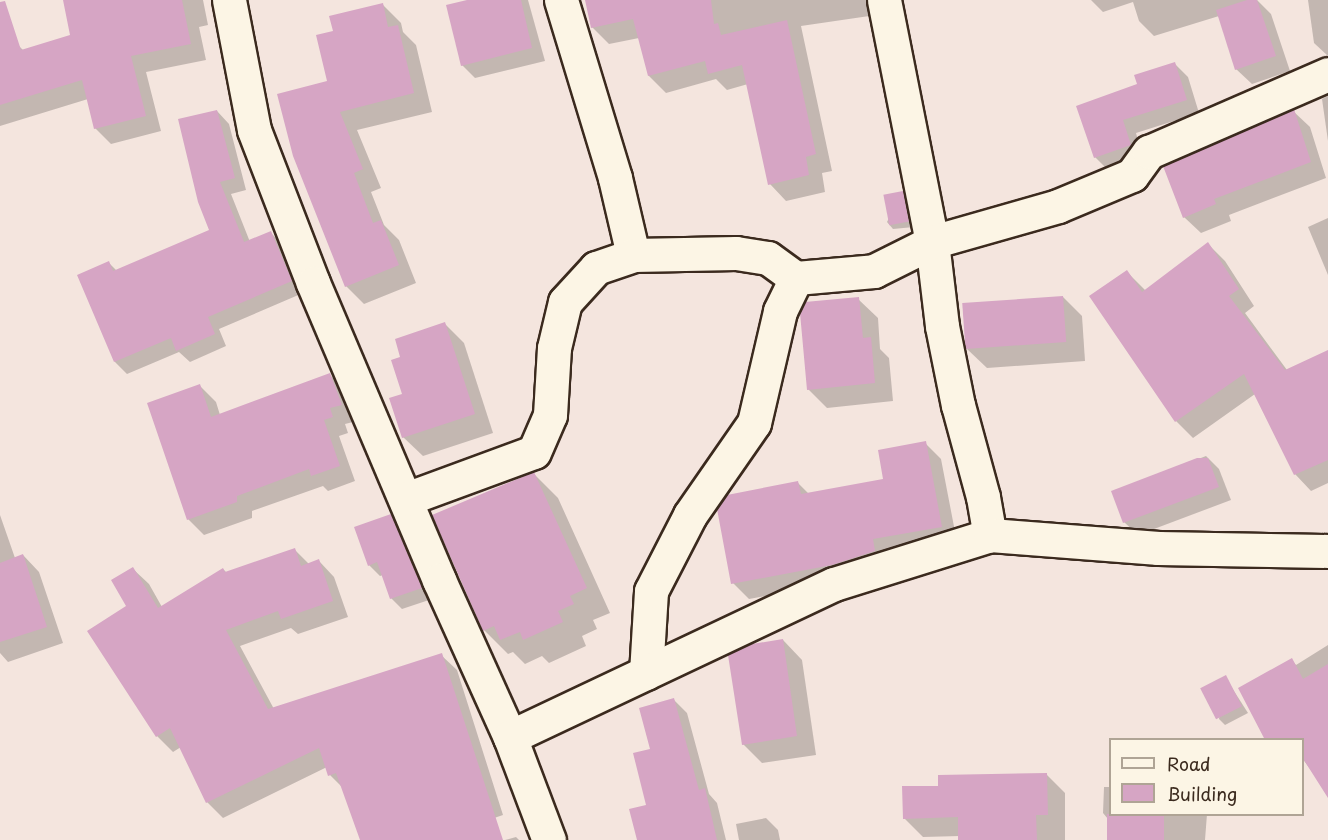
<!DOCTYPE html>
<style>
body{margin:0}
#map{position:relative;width:1328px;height:840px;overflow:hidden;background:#f4e5de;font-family:"Playpen Sans",sans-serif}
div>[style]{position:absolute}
.shadow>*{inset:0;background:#0003}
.building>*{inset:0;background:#d6a5c4;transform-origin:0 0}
.roads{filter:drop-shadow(2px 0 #3b2a1e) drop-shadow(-2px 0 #3b2a1e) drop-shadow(0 2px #3b2a1e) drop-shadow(0 -2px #3b2a1e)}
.minor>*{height:33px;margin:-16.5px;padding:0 16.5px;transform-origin:16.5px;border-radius:16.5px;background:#fcf5e5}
span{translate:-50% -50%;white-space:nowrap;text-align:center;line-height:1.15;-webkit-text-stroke:5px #fcf5e5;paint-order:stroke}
.legend{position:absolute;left:1109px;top:738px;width:195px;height:78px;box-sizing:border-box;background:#fcf5e5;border:2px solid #afa495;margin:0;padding:8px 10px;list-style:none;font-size:18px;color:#3b2a1e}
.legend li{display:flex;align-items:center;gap:12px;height:30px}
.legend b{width:30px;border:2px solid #afa495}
</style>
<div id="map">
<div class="shadow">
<i style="clip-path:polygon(65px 0,203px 0,208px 25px,199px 27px,206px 60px,146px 72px,161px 131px,111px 144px,95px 128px,88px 99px,0 126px,0 51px,19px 46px,24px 51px,72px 36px)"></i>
<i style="clip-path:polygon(473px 0,528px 0,545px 61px,475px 78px,462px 65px)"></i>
<i style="clip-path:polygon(587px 0,886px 0,883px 14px,801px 26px,832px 171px,822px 173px,825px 192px,786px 201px,770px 184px,748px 84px,727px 90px,716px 79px,666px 93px,649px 76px,639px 38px,609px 44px,592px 27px)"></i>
<i style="clip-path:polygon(1091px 0,1257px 0,1271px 14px,1290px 71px,1252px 84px,1236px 69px,1219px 16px,1154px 36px,1139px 21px,1133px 2px,1103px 12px)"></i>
<i style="clip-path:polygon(1308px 0,1328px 0,1328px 56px,1314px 43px)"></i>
<i style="clip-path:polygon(382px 4px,401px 23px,403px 32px,416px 45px,432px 112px,357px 130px,381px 188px,371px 192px,384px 225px,399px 240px,416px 283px,364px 304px,346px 286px,328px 82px,335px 32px)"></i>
<i style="clip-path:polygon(1175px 64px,1188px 77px,1199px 113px,1136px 133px,1143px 159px,1109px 171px,1095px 157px,1139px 85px)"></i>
<i style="clip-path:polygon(1328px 96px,1328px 141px,1322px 99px)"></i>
<i style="clip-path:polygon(217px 111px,229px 124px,246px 190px,231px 194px,250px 242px,271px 233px,283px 245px,303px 293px,219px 329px,226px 346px,190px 362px,179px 352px,127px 374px,115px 362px,109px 263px,117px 271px,211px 231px)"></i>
<i style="clip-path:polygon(1293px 111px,1310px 127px,1326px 178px,1229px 215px,1231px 221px,1201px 233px,1184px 217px)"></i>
<i style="clip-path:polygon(902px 192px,909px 199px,914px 227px,893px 229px,887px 222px)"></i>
<i style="clip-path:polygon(1328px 218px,1328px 275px,1308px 227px)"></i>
<i style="clip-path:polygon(1208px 244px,1225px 261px,1254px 306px,1245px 313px,1287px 370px,1328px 352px,1328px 483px,1311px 491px,1295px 474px,1255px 394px,1193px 438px,1176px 421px,1127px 272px,1146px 291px)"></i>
<i style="clip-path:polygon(1063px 297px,1082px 316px,1085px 361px,987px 368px,967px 349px)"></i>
<i style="clip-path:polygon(858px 299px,878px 318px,880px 349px,889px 358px,893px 401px,827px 408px,808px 389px)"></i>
<i style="clip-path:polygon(445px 324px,464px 343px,493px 433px,423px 456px,403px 437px,402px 358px)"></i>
<i style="clip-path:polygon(330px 375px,346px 391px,357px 421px,345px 424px,348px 433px,339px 436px,355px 481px,328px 491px,323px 486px,252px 511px,252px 518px,204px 535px,188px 519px,200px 386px,216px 402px,220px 415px)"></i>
<i style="clip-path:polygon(925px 443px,941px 459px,957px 542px,849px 581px,749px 599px,733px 583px,798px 483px,809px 494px,884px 480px)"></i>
<i style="clip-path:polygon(1206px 456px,1219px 469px,1231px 500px,1138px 535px,1124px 522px,1113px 492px)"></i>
<i style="clip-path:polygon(534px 474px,558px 498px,610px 613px,593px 620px,597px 629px,582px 636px,586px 646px,549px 663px,542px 656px,525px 664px,513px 652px,508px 654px,484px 630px)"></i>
<i style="clip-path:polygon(0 515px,15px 558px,23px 555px,39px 572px,63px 643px,8px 662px,0 653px)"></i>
<i style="clip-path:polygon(390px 516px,402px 527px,432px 599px,402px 609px,391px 598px,383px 575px,380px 576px,369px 565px)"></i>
<i style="clip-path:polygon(295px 550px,309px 564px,319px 561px,334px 577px,348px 617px,298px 634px,291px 628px,240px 646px,274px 709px,441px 655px,457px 670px,503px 815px,435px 838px,436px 840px,362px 840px,343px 788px,330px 775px,327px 767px,223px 818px,207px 802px,181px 747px,173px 752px,157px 736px,128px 606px,133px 569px,149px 584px,162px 607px,223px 569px,227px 573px)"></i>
<i style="clip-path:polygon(783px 640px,802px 660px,816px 755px,762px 763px,743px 744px)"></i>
<i style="clip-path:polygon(1328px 645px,1328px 793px,1302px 758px,1292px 660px,1296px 665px)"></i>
<i style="clip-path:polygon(1225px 677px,1248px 713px,1225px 725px,1219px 719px)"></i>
<i style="clip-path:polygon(674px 700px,687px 713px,709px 794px,717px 803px,726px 840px,638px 840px,648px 806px,652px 750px)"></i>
<i style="clip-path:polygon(1047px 775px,1065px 793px,1065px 840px,960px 840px,960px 836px,923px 837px,904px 818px,939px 787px)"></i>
<i style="clip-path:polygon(1104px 787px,1110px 787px,1110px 814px,1207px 814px,1205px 840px,1107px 840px,1108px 819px,1103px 813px)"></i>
<i style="clip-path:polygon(766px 818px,778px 830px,780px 840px,739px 840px,736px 824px)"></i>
<i style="clip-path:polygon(516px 837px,519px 840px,505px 840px)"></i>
</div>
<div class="building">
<i style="clip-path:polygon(63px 0,182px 0,191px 44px,131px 56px,146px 116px,94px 129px,82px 80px,0 105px,0 2px,5px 1px,21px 50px,70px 35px)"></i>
<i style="clip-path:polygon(467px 0,521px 0,532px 48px,461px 66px,446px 5px)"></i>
<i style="clip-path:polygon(585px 0,711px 0,714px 24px,718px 23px,721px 35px,787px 20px,816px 154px,806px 157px,809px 175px,768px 185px,742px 65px,708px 74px,705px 61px,648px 76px,633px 19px,591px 28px)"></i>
<i style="clip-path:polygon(1247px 0,1257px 0,1276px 56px,1235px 70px,1216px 10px)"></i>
<i style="clip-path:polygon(383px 3px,388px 27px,398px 25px,414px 93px,340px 112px,363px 169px,354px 173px,373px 223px,381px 220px,399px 265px,345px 287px,293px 156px,277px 94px,327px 81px,316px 35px,333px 31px,329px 16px)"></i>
<i style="clip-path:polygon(1175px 62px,1187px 100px,1123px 120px,1131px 145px,1094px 158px,1076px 106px,1137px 84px,1134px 75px)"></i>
<i style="clip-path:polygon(1294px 109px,1311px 162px,1214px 199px,1216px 204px,1183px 218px,1163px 166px)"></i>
<i style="clip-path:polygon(217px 110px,235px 178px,220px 182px,244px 242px,271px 231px,292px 281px,208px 317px,215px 334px,176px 351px,171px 338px,114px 362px,77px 275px,109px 261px,113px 271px,209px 230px,198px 202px,178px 119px)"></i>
<i style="left:903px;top:191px;width:31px;height:20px;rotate:79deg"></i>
<i style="clip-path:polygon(1208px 242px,1239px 289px,1229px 296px,1285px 370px,1328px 350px,1328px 460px,1294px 475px,1244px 374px,1175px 422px,1089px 296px,1127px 270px,1142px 292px)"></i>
<i style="left:1063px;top:296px;width:46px;height:101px;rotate:86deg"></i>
<i style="clip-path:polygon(859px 297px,863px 338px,871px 337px,875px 383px,807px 390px,800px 313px,805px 302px)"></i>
<i style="clip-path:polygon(445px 322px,475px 414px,402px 438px,389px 398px,402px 394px,391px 360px,400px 357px,395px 339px)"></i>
<i style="clip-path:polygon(330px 373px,342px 405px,330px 408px,333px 417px,324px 420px,340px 466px,311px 476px,309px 469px,237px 496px,237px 502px,187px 520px,147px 403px,200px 384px,211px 417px)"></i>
<i style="clip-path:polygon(926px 441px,942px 527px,873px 539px,875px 551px,832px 565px,731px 584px,717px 509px,727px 495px,798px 481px,801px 494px,883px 479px,878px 450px)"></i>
<i style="clip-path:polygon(1197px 458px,1208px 458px,1219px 487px,1123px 523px,1111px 491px)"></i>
<i style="clip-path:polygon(534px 472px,587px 588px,570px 596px,574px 604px,558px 611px,563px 622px,523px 640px,520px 632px,500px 640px,494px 626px,483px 631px,432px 515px)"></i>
<i style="clip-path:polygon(391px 514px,422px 588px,390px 599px,377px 562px,368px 566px,354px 527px)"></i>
<i style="clip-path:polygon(295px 548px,301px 566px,319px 559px,333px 601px,281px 619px,278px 611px,226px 630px,268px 709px,442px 653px,503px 840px,360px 840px,336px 773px,328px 776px,319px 748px,206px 803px,170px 728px,156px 737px,87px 631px,126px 606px,111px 580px,133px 567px,158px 608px,223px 568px,225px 572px)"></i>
<i style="clip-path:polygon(23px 554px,47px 627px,0 642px,0 563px)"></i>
<i style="clip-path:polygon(783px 639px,797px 736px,742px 745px,728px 655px,752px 644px)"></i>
<i style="clip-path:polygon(1292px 658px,1303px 679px,1328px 664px,1328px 798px,1302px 757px,1302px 740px,1265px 740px,1238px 688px)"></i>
<i style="left:1226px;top:675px;width:35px;height:29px;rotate:63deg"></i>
<i style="clip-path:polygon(674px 698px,699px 790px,705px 788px,717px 840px,637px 840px,629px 809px,646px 805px,633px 753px,650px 749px,639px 708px)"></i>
<i style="clip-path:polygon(1047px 773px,1048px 815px,1036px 815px,1037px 840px,958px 840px,958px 817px,903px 819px,902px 786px,938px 786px,938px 775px)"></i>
<i style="left:1107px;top:814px;width:57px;height:26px"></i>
</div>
<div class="roads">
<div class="minor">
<i style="left:229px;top:0;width:132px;rotate:79.1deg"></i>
<i style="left:254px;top:130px;width:164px;rotate:68.9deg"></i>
<i style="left:313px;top:283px;width:323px;rotate:67deg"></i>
<i style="left:439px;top:580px;width:172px;rotate:65.7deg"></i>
<i style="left:510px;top:737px;width:110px;rotate:69.3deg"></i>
<i style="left:561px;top:0;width:186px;rotate:73.1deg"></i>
<i style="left:615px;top:178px;width:79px;rotate:76.8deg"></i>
<i style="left:884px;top:0;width:247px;rotate:78.8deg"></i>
<i style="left:932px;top:242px;width:85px;rotate:83.2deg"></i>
<i style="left:942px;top:326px;width:81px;rotate:78.6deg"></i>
<i style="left:958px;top:405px;width:95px;rotate:74.8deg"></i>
<i style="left:983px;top:497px;width:39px;rotate:80deg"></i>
<i style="left:406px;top:499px;width:136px;rotate:-20.2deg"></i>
<i style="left:534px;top:452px;width:40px;rotate:-66.6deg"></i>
<i style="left:550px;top:415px;width:67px;rotate:-86.6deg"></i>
<i style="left:554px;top:348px;width:47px;rotate:-76.6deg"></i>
<i style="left:565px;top:302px;width:46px;rotate:-47.6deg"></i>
<i style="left:596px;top:268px;width:39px;rotate:-19deg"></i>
<i style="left:633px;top:255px;width:103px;rotate:-1.1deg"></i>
<i style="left:736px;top:253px;width:32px;rotate:9deg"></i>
<i style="left:768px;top:258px;width:34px;rotate:36deg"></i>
<i style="left:796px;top:278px;width:78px;rotate:-5.1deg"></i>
<i style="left:874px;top:271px;width:65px;rotate:-26.6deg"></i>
<i style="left:932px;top:242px;width:131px;rotate:-15.9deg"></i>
<i style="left:1058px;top:206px;width:80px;rotate:-22.7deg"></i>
<i style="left:1132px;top:175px;width:29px;rotate:-54deg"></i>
<i style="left:1149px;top:152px;width:195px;rotate:-23.5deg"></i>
<i style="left:646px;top:673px;width:82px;rotate:-86.5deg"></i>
<i style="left:651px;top:591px;width:85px;rotate:-62.8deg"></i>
<i style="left:690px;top:515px;width:112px;rotate:-55.2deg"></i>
<i style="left:754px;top:423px;width:115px;rotate:-76.9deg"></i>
<i style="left:780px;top:311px;width:37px;rotate:-64deg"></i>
<i style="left:510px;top:737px;width:358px;rotate:-25.3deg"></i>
<i style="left:834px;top:584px;width:164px;rotate:-17.4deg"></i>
<i style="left:990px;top:535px;width:169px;rotate:4.4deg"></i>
<i style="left:1158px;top:548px;width:170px;rotate:1deg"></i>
</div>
</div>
<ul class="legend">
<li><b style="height:8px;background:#fcf5e5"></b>Road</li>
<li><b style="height:16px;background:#d6a5c4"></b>Building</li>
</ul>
</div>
